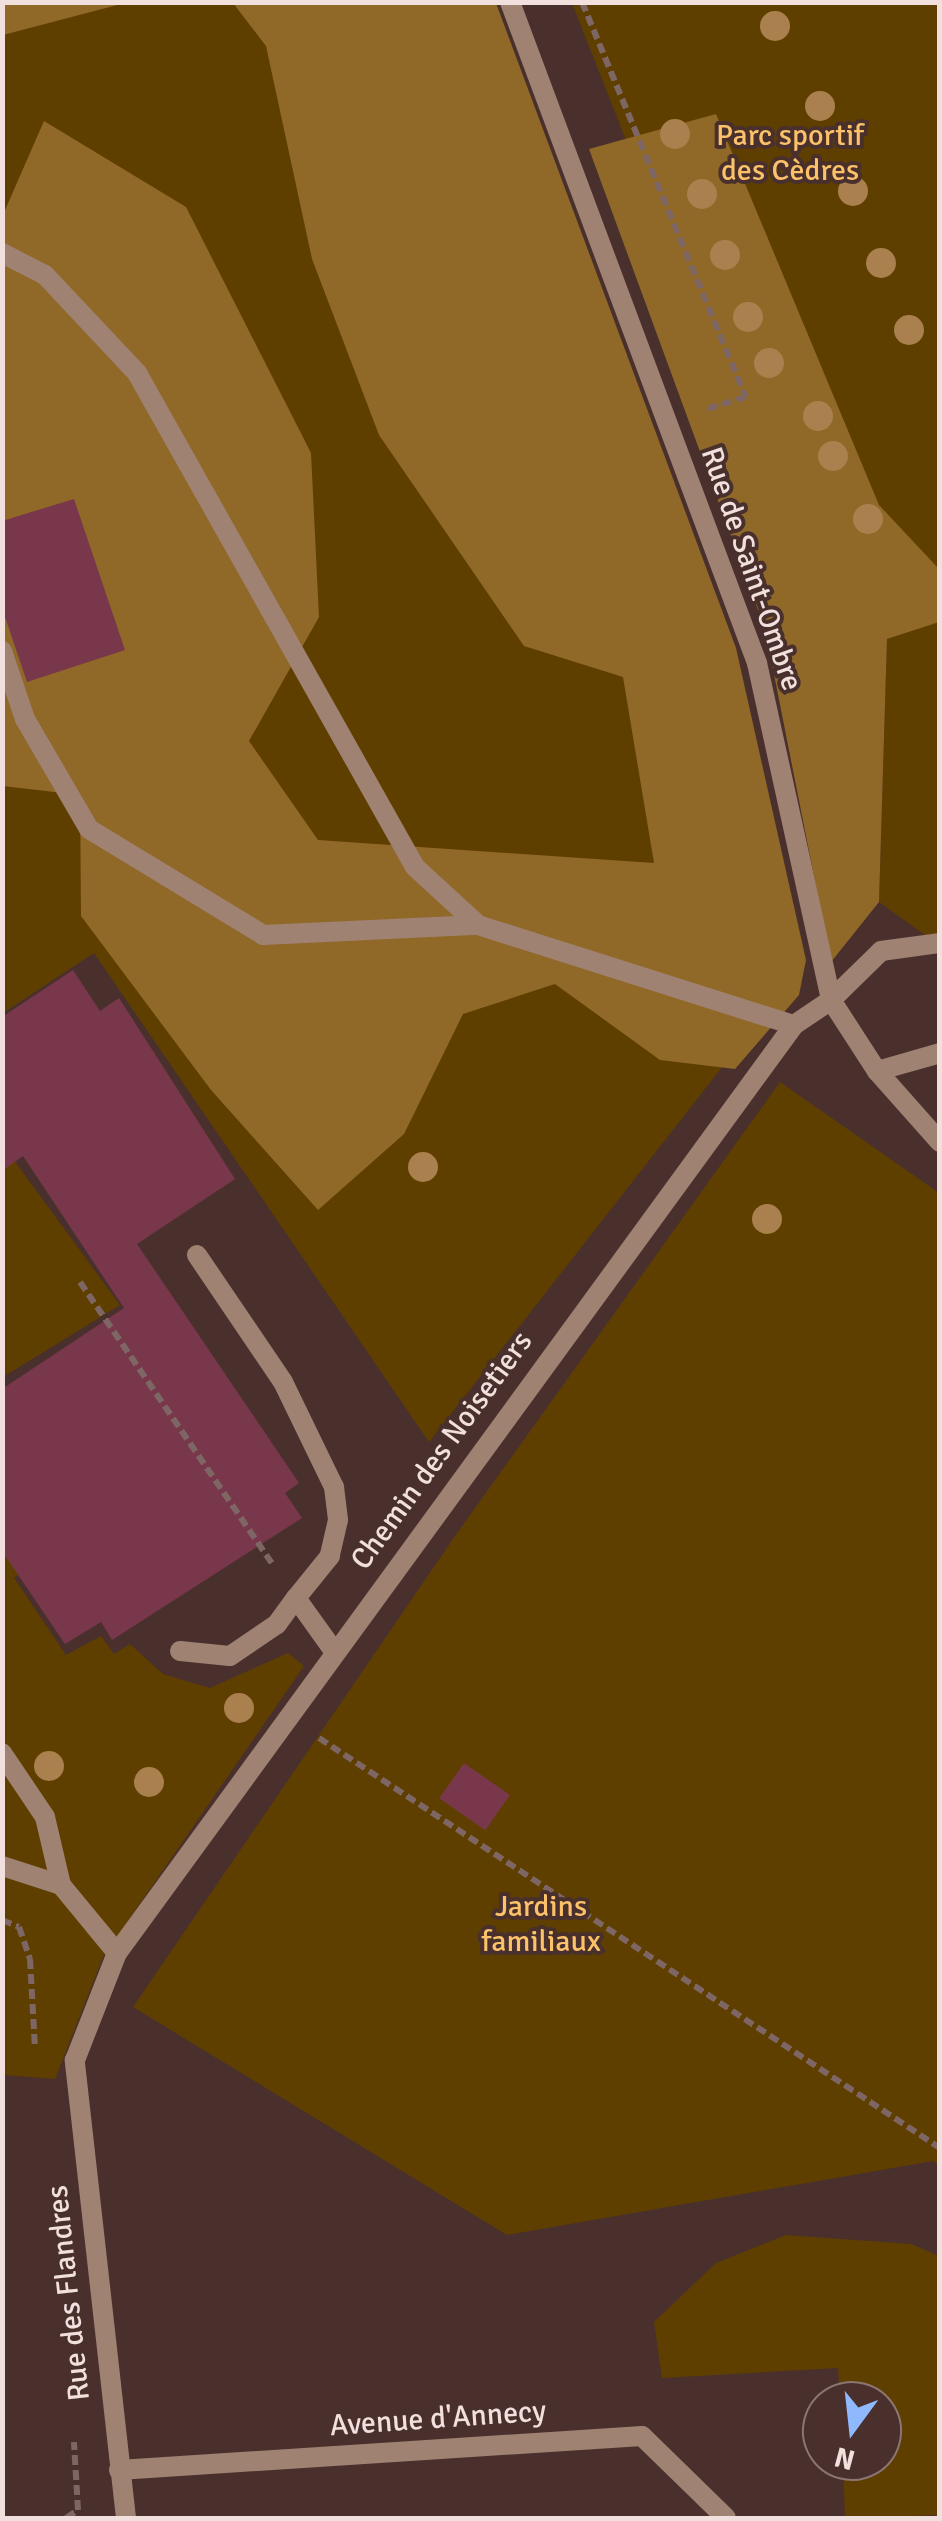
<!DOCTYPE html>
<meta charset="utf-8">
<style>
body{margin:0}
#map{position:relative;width:942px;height:2521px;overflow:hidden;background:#49302d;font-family:Signika,sans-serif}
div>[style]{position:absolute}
.green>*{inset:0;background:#5f3f00}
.forest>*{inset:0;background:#906828}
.building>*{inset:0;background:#79374c;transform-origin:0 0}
.path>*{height:6px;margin-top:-3px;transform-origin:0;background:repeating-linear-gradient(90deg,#7d6663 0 10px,transparent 0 15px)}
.service>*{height:20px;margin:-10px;padding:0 10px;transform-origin:10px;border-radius:10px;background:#9f8272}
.minor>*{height:20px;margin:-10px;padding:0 10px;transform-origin:10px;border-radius:10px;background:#9f8272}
.tertiary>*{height:20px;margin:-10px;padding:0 10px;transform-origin:10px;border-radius:10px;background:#9f8272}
.trees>*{width:30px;height:30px;margin:-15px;border-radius:50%;background:#ab804f}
span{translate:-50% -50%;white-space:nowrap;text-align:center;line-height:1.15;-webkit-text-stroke:8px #49302d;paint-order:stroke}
.park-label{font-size:30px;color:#fcc26a}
.street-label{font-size:30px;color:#f1e0de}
.frame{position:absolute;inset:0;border:5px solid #f1e0de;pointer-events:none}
.north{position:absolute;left:802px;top:2381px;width:100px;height:100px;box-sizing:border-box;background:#49302d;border:2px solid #8c7674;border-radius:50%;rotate:195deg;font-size:28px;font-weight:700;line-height:40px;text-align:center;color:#f1e0de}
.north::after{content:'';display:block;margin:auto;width:35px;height:45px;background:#90b8fd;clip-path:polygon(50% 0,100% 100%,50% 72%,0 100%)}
</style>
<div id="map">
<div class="green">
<i style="clip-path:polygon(3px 3px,478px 3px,787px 984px,429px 1442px,94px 953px,3px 1013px)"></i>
<i style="clip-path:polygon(572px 3px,939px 3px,939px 596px,784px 542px)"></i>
<i style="clip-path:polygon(939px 620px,939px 945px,879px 902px,887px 639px)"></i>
<i style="clip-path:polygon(780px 1082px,939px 1193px,939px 2165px,933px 2161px,507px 2235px,133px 2007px,455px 1536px)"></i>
<i style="clip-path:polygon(2px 1144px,120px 1305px,3px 1377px,2px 1377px)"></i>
<i style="clip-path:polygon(3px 1547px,48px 1551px,14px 1578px,66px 1655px,101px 1636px,114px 1654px,130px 1644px,163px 1674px,210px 1688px,288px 1653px,304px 1666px,103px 1957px,55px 2079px,3px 2075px)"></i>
<i style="clip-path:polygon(786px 2235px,911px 2244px,939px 2256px,939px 2515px,845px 2518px,843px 2461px,882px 2461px,882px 2401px,840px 2401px,838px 2368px,662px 2378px,654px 2322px,716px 2263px)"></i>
</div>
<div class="forest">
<i style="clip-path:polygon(3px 2px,125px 2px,125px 3px,3px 35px)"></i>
<i style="clip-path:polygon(233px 3px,496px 3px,736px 648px,806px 960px,799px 995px,735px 1069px,660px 1060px,555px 984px,463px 1014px,404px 1134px,318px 1210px,211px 1090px,81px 916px,80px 795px,3px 786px,2px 217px,44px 121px,186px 207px,311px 453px,319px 617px,249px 741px,318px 840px,654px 863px,623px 677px,524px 646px,379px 435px,312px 259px,266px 46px)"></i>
<i style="clip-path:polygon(716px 114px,879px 505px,939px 569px,939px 622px,887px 639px,879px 902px,831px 962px,765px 629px,589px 149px)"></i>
</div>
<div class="building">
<i style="clip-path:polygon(74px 499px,125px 650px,27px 682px,2px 608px,2px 521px)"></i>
<i style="clip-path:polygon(73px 970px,100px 1011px,119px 998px,235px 1179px,137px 1244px,299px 1483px,285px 1493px,302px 1518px,112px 1640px,101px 1622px,65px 1644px,2px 1551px,2px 1389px,124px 1308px,23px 1156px,2px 1171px,2px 1017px)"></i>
<i style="left:464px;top:1763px;width:56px;height:43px;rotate:35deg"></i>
</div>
<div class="path">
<i style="left:582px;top:2px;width:428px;rotate:67.5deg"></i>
<i style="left:746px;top:397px;width:45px;rotate:163.2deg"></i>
<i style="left:80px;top:1282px;width:344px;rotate:55.7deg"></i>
<i style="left:319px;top:1738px;width:744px;rotate:33.43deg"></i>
<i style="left:2px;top:1920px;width:18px;rotate:22deg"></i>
<i style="left:19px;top:1927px;width:34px;rotate:71deg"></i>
<i style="left:30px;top:1959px;width:90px;rotate:86.8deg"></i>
<i style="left:66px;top:2518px;width:14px;rotate:-34deg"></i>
<i style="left:78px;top:2510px;width:68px;rotate:-93.4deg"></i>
</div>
<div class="service">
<i style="left:2px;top:253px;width:48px;rotate:27.1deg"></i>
<i style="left:45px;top:275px;width:134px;rotate:46.8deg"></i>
<i style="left:137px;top:373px;width:567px;rotate:60.63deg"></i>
<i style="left:415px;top:867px;width:86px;rotate:42.6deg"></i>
<i style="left:2px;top:651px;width:72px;rotate:71.3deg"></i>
<i style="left:25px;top:719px;width:127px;rotate:59.8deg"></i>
<i style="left:89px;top:829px;width:204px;rotate:31.3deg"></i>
<i style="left:263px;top:935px;width:215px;rotate:-2.7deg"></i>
<i style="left:478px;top:925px;width:331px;rotate:17.6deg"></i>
<i style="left:831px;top:1000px;width:70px;rotate:-44.4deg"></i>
<i style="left:881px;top:951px;width:60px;rotate:-7.7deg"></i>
<i style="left:877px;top:1071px;width:66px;rotate:-15.9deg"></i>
<i style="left:197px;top:1255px;width:153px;rotate:55.9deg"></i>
<i style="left:283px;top:1382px;width:117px;rotate:64.1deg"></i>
<i style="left:334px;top:1487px;width:33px;rotate:83deg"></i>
<i style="left:338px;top:1520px;width:37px;rotate:103deg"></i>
<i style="left:330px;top:1556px;width:54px;rotate:129deg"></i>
<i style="left:296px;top:1598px;width:65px;rotate:54.4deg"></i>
<i style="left:180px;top:1651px;width:50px;rotate:5.7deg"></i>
<i style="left:230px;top:1656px;width:57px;rotate:-34.2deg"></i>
<i style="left:277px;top:1624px;width:32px;rotate:-54deg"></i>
<i style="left:119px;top:2470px;width:524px;rotate:-3.72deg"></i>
<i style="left:642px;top:2436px;width:117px;rotate:44.3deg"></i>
</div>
<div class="minor">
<i style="left:2px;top:1753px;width:77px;rotate:56.1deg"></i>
<i style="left:45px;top:1817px;width:70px;rotate:76.8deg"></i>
<i style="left:61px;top:1885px;width:88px;rotate:50.5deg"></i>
<i style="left:2px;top:1866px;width:62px;rotate:17.9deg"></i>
<i style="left:126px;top:2518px;width:461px;rotate:-96.4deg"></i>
<i style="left:75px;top:2060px;width:115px;rotate:-68.6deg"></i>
<i style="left:117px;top:1953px;width:1149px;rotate:-53.89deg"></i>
<i style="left:794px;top:1025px;width:45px;rotate:-34deg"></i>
</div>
<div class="tertiary">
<i style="left:510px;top:2px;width:706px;rotate:69.51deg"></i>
<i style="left:757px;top:663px;width:345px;rotate:77.6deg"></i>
<i style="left:831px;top:1000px;width:85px;rotate:57.1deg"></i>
<i style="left:877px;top:1071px;width:95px;rotate:48.4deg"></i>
</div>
<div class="trees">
<i style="left:775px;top:26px"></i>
<i style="left:820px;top:106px"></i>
<i style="left:675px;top:134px"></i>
<i style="left:853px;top:191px"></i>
<i style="left:702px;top:194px"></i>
<i style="left:725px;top:255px"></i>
<i style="left:881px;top:263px"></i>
<i style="left:748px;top:317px"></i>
<i style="left:909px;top:330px"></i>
<i style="left:769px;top:363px"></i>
<i style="left:818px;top:416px"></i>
<i style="left:833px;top:456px"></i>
<i style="left:868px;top:519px"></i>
<i style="left:423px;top:1167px"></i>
<i style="left:767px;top:1219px"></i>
<i style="left:239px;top:1708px"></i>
<i style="left:49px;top:1766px"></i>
<i style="left:149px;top:1782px"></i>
</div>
<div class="park-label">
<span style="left:790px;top:153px">Parc sportif<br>des Cèdres</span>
<span style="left:541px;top:1924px">Jardins<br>familiaux</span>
</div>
<div class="street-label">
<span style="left:751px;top:569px;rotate:71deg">Rue de Saint-Ombre</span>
<span style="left:442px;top:1451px;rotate:-54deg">Chemin des Noisetiers</span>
<span style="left:69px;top:2293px;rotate:-96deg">Rue des Flandres</span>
<span style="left:438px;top:2419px;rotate:-4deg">Avenue d'Annecy</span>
</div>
<div class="frame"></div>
<div class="north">N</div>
</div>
